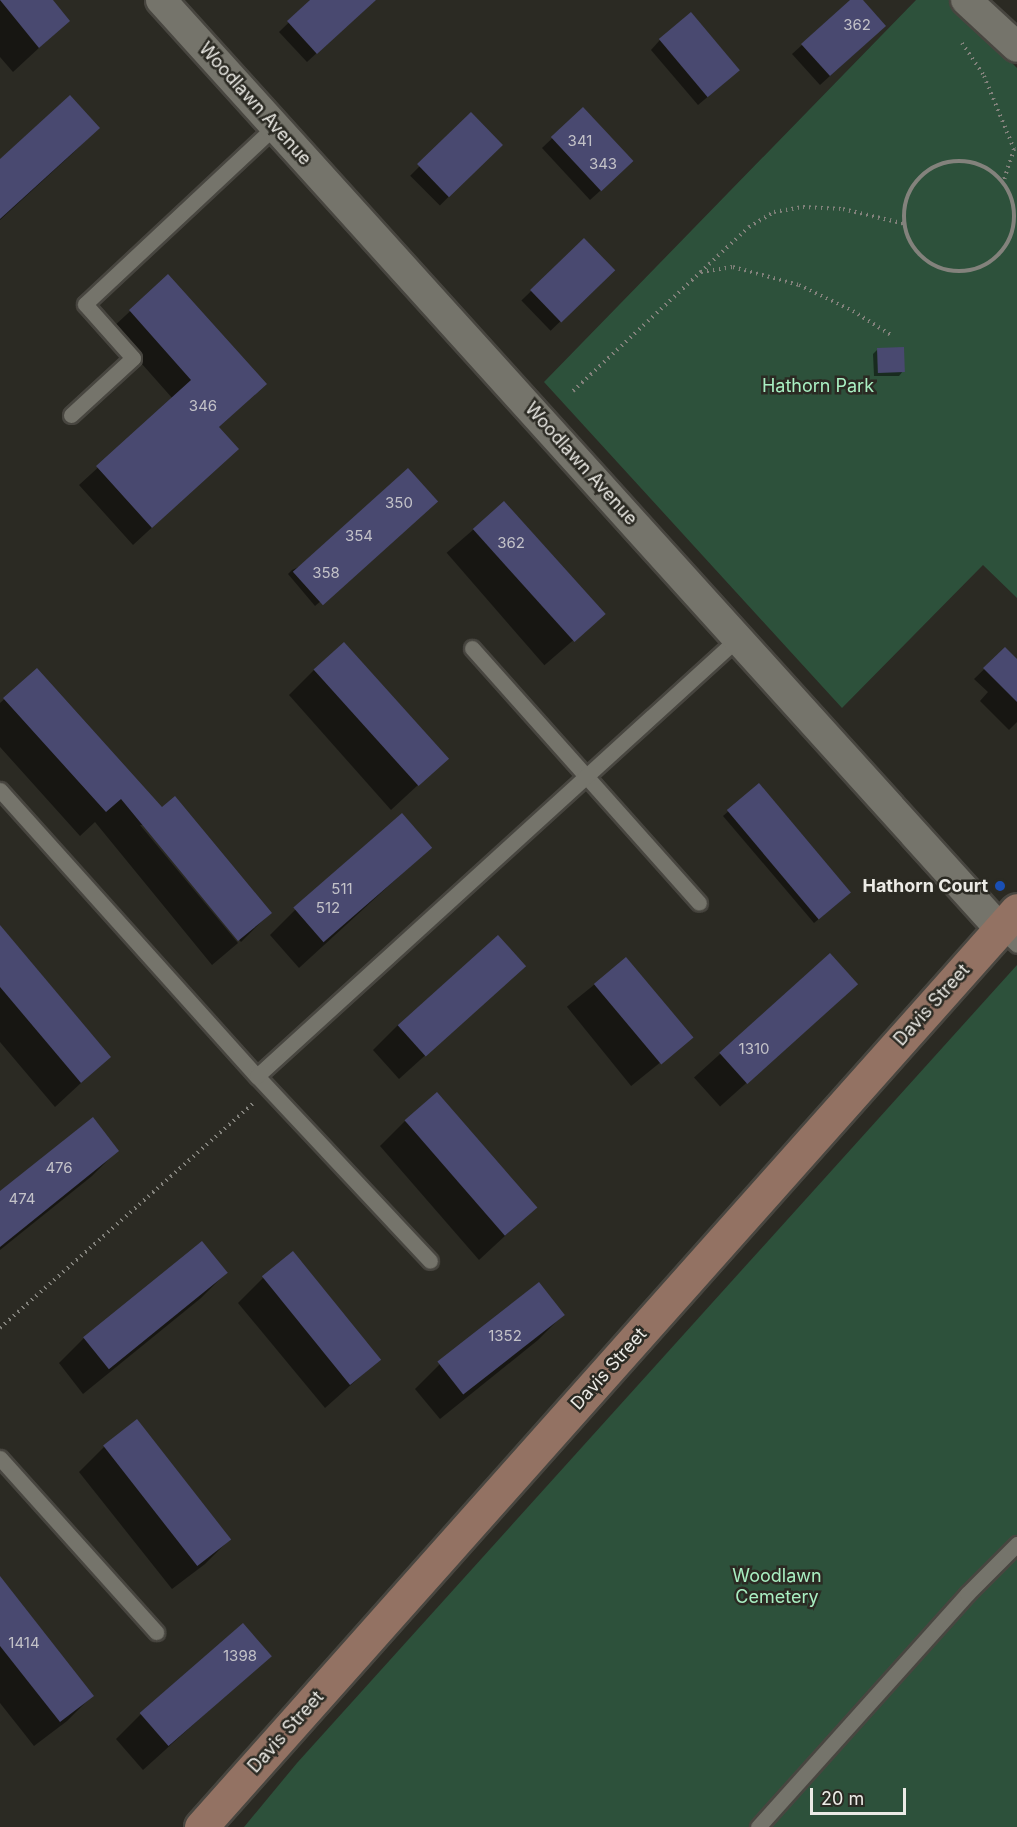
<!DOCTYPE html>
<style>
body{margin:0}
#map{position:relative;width:1017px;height:1827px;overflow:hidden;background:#2b2a23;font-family:Inter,sans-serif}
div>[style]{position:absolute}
.green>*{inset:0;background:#2d513b}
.shadow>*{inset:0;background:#0007;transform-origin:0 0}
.building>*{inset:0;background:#494970;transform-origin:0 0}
.path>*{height:4px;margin-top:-2px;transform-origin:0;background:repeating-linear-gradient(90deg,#83827c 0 1.5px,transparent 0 6px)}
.path>.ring{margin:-2px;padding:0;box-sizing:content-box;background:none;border:4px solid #83827c;border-radius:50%}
.roads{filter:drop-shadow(2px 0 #484640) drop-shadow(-2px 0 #484640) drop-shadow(0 2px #484640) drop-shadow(0 -2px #484640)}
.lane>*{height:15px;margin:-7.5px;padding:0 7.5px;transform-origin:7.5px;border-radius:7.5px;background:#75746b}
.street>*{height:30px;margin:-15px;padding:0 15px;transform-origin:15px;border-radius:15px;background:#75746b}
.secondary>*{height:33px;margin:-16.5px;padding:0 16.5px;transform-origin:16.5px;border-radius:16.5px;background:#937263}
.dots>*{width:16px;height:16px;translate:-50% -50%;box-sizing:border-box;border:3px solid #2b2a23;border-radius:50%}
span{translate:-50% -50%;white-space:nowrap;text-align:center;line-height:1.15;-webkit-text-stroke:5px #2b2a23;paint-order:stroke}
.number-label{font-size:15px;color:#c3c2c8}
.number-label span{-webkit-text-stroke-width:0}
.street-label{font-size:18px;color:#ecebe6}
.park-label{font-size:18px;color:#a9efc2}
.poi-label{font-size:18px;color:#ecebe6;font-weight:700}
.right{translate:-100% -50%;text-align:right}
.scale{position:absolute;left:810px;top:1788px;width:96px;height:27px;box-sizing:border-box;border:3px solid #ecebe6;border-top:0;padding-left:8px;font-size:18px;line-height:21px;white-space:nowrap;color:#ecebe6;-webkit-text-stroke:4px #2b2a23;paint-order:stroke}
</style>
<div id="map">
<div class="green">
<i style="clip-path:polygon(916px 0,950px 0,1017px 68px,1017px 598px,983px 565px,842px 708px,544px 382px)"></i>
<i style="clip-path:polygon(1017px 965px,1017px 1827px,244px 1827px,297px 1763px)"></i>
</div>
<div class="shadow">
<i style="clip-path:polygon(0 0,51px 0,68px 21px,13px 72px,0 57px)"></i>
<i style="clip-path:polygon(312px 0,368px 0,361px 12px,307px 62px,279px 32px)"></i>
<i style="clip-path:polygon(852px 0,861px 0,875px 35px,820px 85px,792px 54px)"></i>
<i style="clip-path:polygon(660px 40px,729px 79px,698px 105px,651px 50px)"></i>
<i style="clip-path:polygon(583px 109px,622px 171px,590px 200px,542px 148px)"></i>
<i style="left:471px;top:115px;width:42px;height:86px;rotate:45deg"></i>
<i style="clip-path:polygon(98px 128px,73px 153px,0 220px,0 161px)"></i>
<i style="left:584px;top:240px;width:42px;height:87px;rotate:46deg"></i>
<i style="clip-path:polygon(168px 276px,265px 384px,218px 428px,237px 449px,133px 545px,79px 485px,173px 399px,111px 329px)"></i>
<i style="clip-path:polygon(878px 349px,903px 371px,899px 376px,874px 376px,873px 354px)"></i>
<i style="left:504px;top:503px;width:149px;height:76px;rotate:49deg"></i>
<i style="clip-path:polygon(431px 506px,315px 606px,288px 574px,292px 570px)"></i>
<i style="clip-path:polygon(1005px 649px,1017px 661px,1017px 722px,1009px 730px,980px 701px,988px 692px,974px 679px)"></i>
<i style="clip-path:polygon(37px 670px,162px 809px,270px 913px,241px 942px,144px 825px,140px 825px,238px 943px,212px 965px,95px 822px,80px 836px,0 747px,0 703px)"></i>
<i style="clip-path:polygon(314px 670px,446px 759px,391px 810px,289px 695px)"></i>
<i style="clip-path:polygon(759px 785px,845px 897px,814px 923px,723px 816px)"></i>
<i style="clip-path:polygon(430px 848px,299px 968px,270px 935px,295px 910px)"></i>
<i style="clip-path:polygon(0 927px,109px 1057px,55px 1107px,0 1042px)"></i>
<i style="left:830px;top:955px;width:39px;height:183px;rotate:48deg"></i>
<i style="left:626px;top:959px;width:102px;height:76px;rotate:51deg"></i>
<i style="clip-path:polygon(524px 966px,399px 1079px,373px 1050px,398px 1025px)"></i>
<i style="clip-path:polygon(405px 1121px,535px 1208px,479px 1260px,380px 1146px)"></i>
<i style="clip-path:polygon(117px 1151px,92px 1176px,0 1250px,0 1193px)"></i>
<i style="clip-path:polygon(201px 1243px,226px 1273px,201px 1298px,83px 1394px,59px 1363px,84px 1338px)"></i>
<i style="clip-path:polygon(263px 1278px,380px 1359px,325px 1408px,238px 1303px)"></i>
<i style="clip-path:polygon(563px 1315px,538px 1340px,440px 1419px,415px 1389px,440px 1364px)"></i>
<i style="clip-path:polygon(104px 1447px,230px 1539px,205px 1564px,172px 1589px,79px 1472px)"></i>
<i style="clip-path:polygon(0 1579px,92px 1696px,67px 1721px,34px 1746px,0 1703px)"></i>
<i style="clip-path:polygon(270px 1655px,143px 1770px,116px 1739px,141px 1714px)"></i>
</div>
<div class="building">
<i style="clip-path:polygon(0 0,53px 0,70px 21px,39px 48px)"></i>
<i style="clip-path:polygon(310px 0,376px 0,317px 54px,287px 21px)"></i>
<i style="clip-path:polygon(850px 0,863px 0,886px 26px,830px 76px,801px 44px)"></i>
<i style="left:691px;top:12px;width:76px;height:42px;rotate:50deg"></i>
<i style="clip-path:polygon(70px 95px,100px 128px,0 219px,0 159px)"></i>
<i style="left:583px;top:107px;width:74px;height:44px;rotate:47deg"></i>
<i style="left:471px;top:112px;width:46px;height:75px;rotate:46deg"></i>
<i style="left:584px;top:238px;width:45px;height:75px;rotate:46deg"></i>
<i style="clip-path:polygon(168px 274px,267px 384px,219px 427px,239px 449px,152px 528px,96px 466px,191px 380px,129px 310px)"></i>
<i style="left:904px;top:347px;width:25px;height:27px;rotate:88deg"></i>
<i style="left:408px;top:468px;width:45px;height:155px;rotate:48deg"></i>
<i style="left:504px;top:501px;width:152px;height:42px;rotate:48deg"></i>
<i style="left:344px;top:642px;width:157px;height:41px;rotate:48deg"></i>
<i style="clip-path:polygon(1005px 647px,1017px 659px,1017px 702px,983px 668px)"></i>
<i style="clip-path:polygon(37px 668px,162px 807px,175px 796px,272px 913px,238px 941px,121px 799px,106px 812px,3px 698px)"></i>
<i style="left:759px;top:783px;width:143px;height:42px;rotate:50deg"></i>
<i style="left:402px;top:813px;width:46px;height:144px;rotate:49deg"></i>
<i style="clip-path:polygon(0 925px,111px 1057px,81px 1083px,0 987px)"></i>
<i style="left:498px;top:935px;width:42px;height:135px;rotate:48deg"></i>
<i style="left:830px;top:953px;width:42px;height:149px;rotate:48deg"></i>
<i style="left:626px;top:957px;width:105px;height:42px;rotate:50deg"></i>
<i style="left:437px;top:1092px;width:153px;height:43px;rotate:49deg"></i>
<i style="clip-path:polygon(93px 1117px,119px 1151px,0 1247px,0 1191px)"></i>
<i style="left:202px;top:1241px;width:41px;height:153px;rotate:51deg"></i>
<i style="left:293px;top:1251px;width:140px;height:40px;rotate:51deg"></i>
<i style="left:539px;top:1282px;width:42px;height:129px;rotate:52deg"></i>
<i style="left:137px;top:1419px;width:153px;height:43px;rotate:52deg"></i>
<i style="clip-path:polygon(0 1576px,94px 1696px,60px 1722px,0 1646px)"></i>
<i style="left:243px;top:1623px;width:44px;height:137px;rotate:49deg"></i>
</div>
<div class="path">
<i style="left:962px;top:43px;width:40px;rotate:56deg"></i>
<i style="left:984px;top:76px;width:79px;rotate:67.7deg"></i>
<i style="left:1014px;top:149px;width:36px;rotate:108deg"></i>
<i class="ring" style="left:904px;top:161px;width:106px;height:106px"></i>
<i style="left:701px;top:272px;width:32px;rotate:-9deg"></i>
<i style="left:733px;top:267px;width:68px;rotate:15.3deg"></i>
<i style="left:799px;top:285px;width:60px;rotate:25.7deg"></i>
<i style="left:853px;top:311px;width:45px;rotate:32.3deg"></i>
<i style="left:573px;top:391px;width:241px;rotate:-43deg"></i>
<i style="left:749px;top:227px;width:29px;rotate:-31deg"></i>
<i style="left:774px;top:212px;width:29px;rotate:-10deg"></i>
<i style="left:803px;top:207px;width:40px;rotate:2.9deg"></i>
<i style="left:843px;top:209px;width:64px;rotate:13.6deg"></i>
<i style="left:0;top:1328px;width:339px;rotate:-41.6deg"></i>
</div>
<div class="roads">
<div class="lane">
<i style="left:71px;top:415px;width:84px;rotate:-42.6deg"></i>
<i style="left:133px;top:358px;width:72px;rotate:-131.6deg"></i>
<i style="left:85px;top:304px;width:260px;rotate:-43.1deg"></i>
<i style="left:472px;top:648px;width:341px;rotate:48.3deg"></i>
<i style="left:0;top:790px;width:385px;rotate:48.1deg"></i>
<i style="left:257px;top:1076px;width:253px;rotate:46.9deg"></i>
<i style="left:1000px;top:929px;width:23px;rotate:43deg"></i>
<i style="left:257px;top:1076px;width:651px;rotate:-42.32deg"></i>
<i style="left:0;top:1458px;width:234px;rotate:48.1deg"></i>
<i style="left:758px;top:1827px;width:313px;rotate:-48.1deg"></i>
<i style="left:967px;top:1594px;width:71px;rotate:-45deg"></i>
</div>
<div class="street">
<i style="left:161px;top:0;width:1252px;rotate:47.91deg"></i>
<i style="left:966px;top:0;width:69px;rotate:42.7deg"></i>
</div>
<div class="secondary">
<i style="left:201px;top:1827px;width:1227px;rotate:-48.34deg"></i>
</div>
</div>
<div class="dots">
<i style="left:1000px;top:886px;background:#1a4fb4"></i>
</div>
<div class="number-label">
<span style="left:857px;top:25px">362</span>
<span style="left:580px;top:141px">341</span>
<span style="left:603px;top:164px">343</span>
<span style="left:203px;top:406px">346</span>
<span style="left:399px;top:503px">350</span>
<span style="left:359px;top:536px">354</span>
<span style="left:511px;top:543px">362</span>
<span style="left:326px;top:573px">358</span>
<span style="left:342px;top:889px">511</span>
<span style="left:328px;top:908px">512</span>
<span style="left:754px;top:1049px">1310</span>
<span style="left:59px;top:1168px">476</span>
<span style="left:22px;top:1199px">474</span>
<span style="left:505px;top:1336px">1352</span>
<span style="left:24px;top:1643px">1414</span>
<span style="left:240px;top:1656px">1398</span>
</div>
<div class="street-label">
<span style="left:255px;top:104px;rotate:48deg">Woodlawn Avenue</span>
<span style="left:581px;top:464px;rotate:48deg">Woodlawn Avenue</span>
<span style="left:932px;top:1005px;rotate:-48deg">Davis Street</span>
<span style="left:609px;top:1369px;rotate:-48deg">Davis Street</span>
<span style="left:286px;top:1732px;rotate:-48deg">Davis Street</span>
</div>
<div class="park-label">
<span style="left:818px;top:386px">Hathorn Park</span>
<span style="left:777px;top:1587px">Woodlawn<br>Cemetery</span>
</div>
<div class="poi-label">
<span class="right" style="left:988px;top:886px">Hathorn Court</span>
</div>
<div class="scale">20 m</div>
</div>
